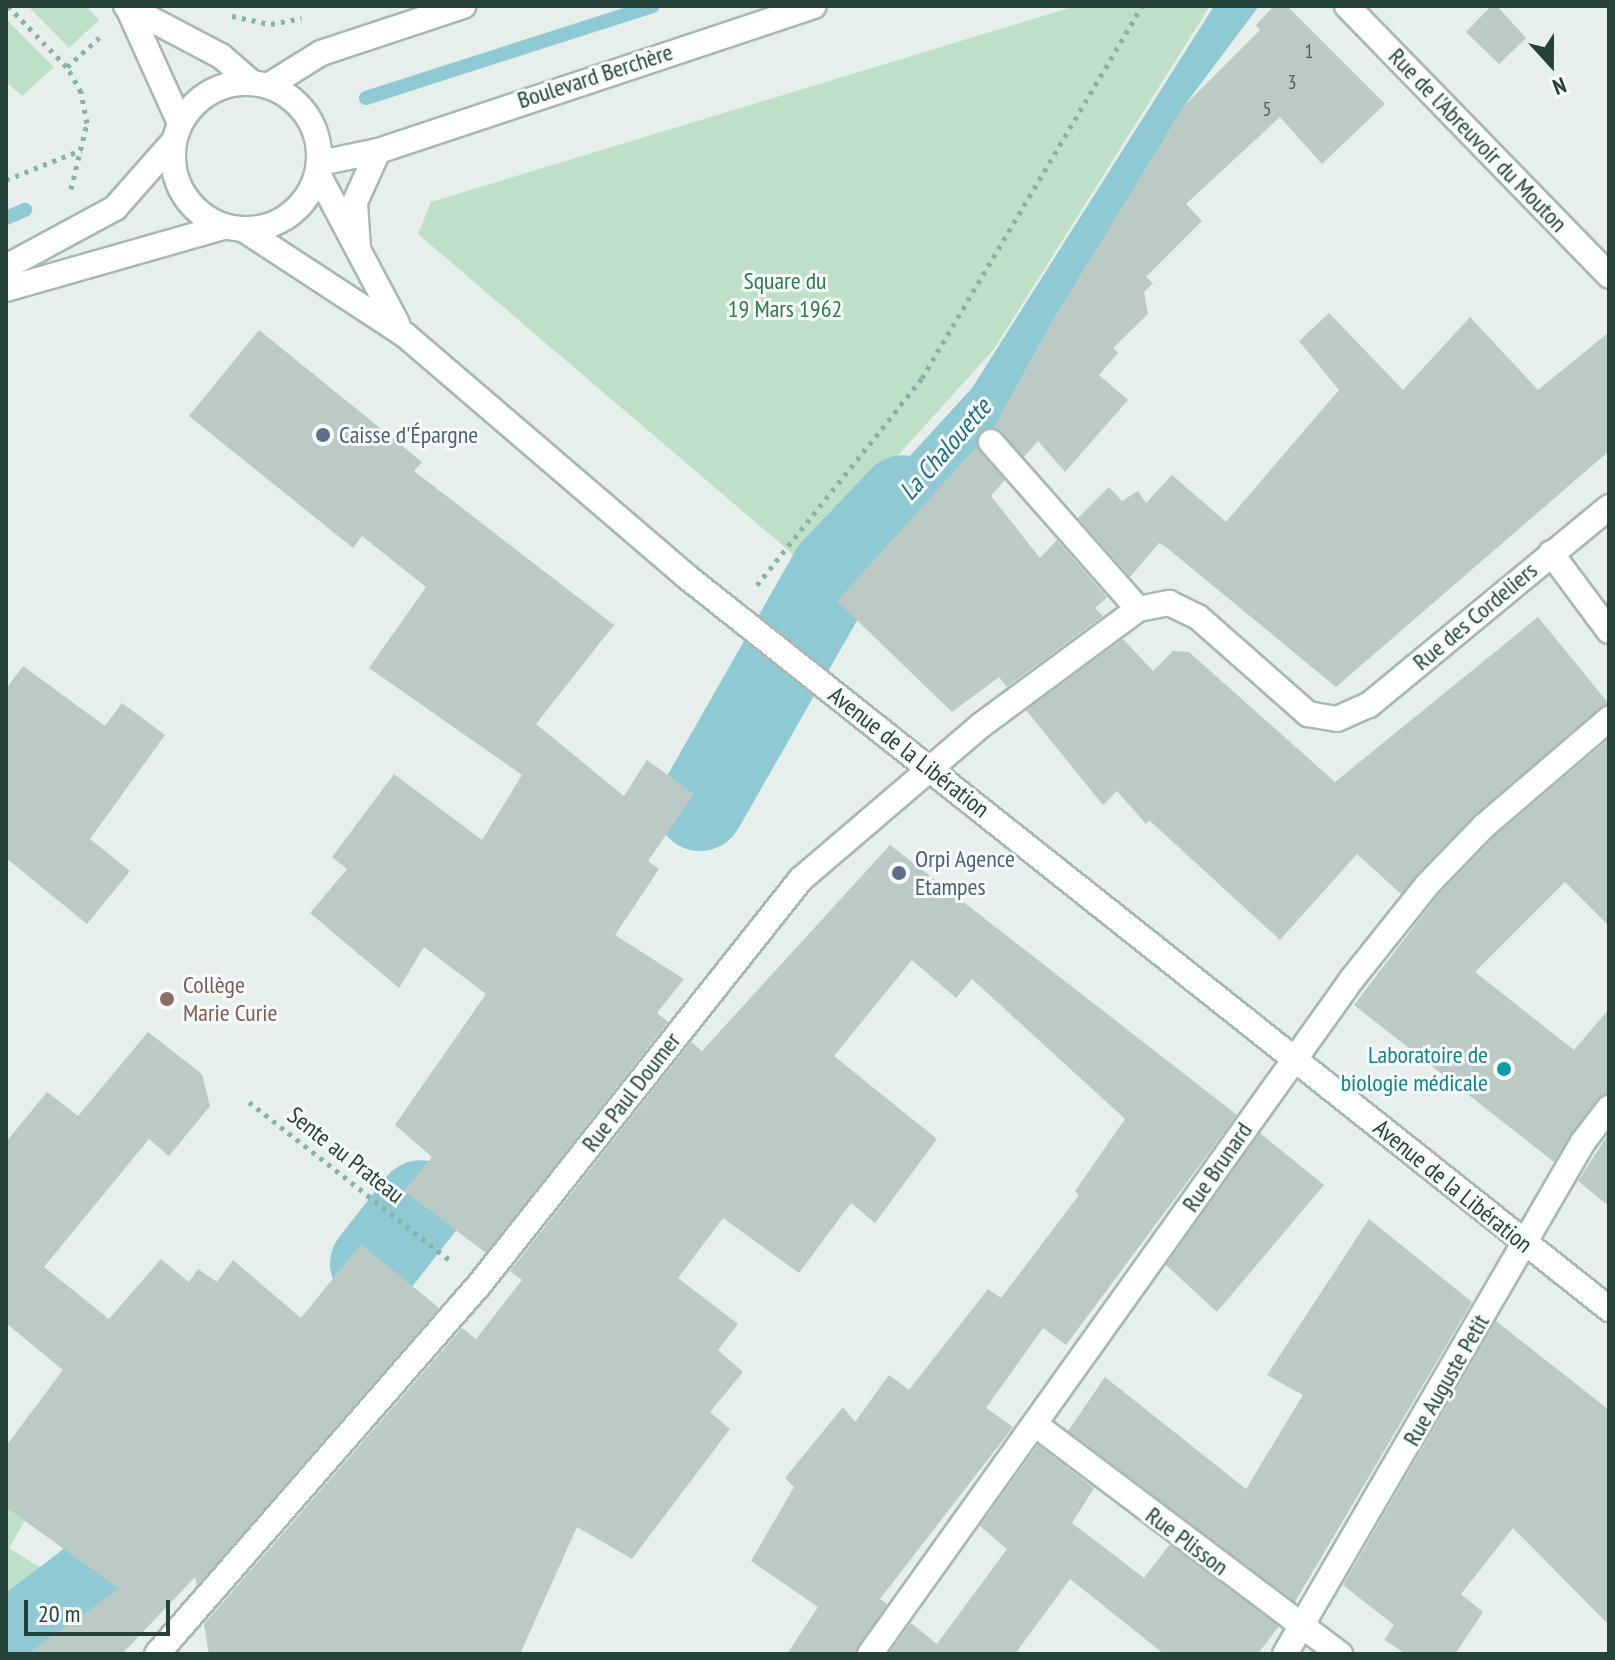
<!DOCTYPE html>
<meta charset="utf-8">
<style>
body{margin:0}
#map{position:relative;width:1615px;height:1660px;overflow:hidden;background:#e6efeb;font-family:"PT Sans Narrow",sans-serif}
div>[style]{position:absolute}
.green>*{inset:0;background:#bfe0c8}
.water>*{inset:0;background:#8ec9d4}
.stream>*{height:14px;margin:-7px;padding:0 7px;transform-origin:7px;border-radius:7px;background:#8ec9d4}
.river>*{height:88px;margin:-44px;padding:0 44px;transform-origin:44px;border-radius:44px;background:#8ec9d4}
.building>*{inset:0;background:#bbcac4}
.path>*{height:5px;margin-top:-2.5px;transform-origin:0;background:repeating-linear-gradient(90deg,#86b3a5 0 4px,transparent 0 10px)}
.roads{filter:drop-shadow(2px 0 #a8b8b2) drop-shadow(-2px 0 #a8b8b2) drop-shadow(0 2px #a8b8b2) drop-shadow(0 -2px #a8b8b2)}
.minor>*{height:24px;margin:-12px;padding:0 12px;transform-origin:12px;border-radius:12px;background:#fff}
.tertiary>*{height:24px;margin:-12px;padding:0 12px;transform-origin:12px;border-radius:12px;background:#fff}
.secondary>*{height:24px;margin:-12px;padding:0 12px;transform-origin:12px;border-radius:12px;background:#fff}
.secondary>.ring{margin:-12px;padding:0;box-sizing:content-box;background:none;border:24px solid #fff;border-radius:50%}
.dots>*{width:22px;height:22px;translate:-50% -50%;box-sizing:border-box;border:4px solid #f7fbf9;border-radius:50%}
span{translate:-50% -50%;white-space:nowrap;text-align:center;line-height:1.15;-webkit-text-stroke:6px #f7fbf9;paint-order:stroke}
.number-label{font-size:20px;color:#4a645c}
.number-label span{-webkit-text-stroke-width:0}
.street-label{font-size:24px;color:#24423a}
.park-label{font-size:24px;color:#2d7a4b}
.service-label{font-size:24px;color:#4e5e75}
.left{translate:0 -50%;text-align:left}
.education-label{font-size:24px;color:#785e54}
.culture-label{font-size:24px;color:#0d838f}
.right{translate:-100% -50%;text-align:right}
.water-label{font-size:26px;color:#1c6f80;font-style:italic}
.frame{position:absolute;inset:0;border:8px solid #24423a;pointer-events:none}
.north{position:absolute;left:1511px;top:24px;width:80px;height:80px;-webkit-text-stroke:6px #f7fbf9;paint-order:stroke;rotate:159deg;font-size:22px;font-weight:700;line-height:32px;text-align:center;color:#24423a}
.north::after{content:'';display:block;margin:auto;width:28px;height:36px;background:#24423a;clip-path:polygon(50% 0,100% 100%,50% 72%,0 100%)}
.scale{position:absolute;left:24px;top:1600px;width:146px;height:36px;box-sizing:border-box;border:4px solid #24423a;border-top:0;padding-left:10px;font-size:24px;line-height:28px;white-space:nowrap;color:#24423a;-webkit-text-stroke:6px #f7fbf9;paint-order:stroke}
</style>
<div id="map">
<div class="green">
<i style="clip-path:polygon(28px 6px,86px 6px,99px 20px,69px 48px)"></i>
<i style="clip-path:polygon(1076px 6px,1210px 6px,994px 349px,802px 562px,418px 234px,431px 202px)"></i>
<i style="clip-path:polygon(6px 19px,54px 67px,22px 96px,6px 82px)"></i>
<i style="clip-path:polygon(6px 1507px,26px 1519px,9px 1548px,49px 1573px,21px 1598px,71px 1654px,6px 1654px)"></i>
</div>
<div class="water">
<i style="clip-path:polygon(1214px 6px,1259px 6px,1187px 102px,1051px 324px,994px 428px,838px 600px,803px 573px,972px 388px)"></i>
</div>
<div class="stream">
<i style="left:366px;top:98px;width:301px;rotate:-17.8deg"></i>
<i style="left:6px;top:218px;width:21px;rotate:-23deg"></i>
</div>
<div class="river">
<i style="left:700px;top:807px;width:271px;rotate:-60.3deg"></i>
<i style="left:834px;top:572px;width:100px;rotate:-46.6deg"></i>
<i style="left:374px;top:1264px;width:76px;rotate:-51.9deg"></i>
<i style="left:6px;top:1648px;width:109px;rotate:-37.2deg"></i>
</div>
<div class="building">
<i style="clip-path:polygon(1274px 6px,1287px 6px,1385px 104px,1322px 164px,1280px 117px,1186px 204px,1202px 221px,1146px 277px,1153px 283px,1144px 292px,1148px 314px,1113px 348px,1118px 353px,1099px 375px,1128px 400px,1065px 472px,1038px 441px,1024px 457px,994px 428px,1051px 324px,1183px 107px,1260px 30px,1256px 25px)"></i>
<i style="clip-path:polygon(1491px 6px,1497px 6px,1526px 38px,1499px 64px,1466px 32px)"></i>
<i style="clip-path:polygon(1329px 313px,1403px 390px,1470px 317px,1538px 390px,1609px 332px,1609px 451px,1336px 687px,1166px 547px,1159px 543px,1130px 577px,1078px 518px,1109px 487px,1122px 501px,1138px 491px,1146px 503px,1172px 475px,1226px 522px,1339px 390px,1299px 341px)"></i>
<i style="clip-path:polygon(259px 330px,422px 462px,414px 471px,614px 625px,536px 724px,624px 796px,647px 760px,694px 794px,648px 861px,659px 869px,615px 935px,684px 979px,657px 1013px,668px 1022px,486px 1253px,404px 1191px,432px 1157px,395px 1125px,486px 994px,424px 947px,399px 988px,310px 913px,347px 869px,332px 857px,394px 774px,482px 840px,522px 775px,369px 668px,426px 587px,362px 536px,353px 548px,189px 416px)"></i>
<i style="clip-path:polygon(977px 446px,1005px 480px,991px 496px,1040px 558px,1057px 540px,1107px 597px,1095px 608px,1103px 616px,1007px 687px,999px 677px,952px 712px,837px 601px)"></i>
<i style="clip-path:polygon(1538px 617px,1609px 704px,1474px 815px,1401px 894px,1357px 854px,1280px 940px,1149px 820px,1146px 824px,1117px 791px,1103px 805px,1026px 710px,1123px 639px,1153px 671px,1173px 651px,1189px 652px,1335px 782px)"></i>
<i style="clip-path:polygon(23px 666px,105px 726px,122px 703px,165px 735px,90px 839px,130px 871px,87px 924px,6px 858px,6px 689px)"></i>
<i style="clip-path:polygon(1609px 739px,1609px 926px,1565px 882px,1475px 972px,1574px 1050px,1609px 1009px,1609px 1093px,1597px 1099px,1554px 1162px,1354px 1005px,1438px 895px,1494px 837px)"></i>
<i style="clip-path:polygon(890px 845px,1237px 1115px,1066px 1345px,1043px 1328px,986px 1408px,1013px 1427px,880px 1599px,887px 1604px,855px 1654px,787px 1654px,818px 1607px,751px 1561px,794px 1487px,785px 1478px,843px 1407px,855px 1422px,889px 1375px,909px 1390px,988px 1289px,1001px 1298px,1079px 1195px,1075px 1191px,1125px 1119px,972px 979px,956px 998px,912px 960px,834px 1056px,937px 1139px,875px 1223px,851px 1203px,799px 1273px,723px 1218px,678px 1278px,738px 1324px,718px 1350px,743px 1372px,710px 1412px,730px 1429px,632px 1559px,577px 1527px,520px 1654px,209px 1654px,204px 1624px,462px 1328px,476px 1339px,522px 1280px,510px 1271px,691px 1042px,702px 1051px)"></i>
<i style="clip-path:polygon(148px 1032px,202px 1074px,210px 1106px,169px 1156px,149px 1139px,44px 1267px,109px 1319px,161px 1259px,189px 1282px,198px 1269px,217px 1282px,233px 1260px,301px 1318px,361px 1244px,439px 1308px,197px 1586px,195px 1577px,122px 1654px,27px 1654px,119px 1589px,6px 1507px,6px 1446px,63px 1370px,6px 1323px,6px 1142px,47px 1092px,78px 1116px)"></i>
<i style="clip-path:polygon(1260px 1133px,1324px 1185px,1217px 1312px,1166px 1265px)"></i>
<i style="clip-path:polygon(1609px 1133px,1609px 1206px,1578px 1181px)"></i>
<i style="clip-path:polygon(1369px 1219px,1472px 1302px,1295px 1602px,1068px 1431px,1105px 1377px,1246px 1489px,1303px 1395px,1267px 1375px)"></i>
<i style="clip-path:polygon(1496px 1321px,1609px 1410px,1609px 1625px,1513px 1528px,1461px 1594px,1483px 1612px,1455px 1654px,1406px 1654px,1384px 1640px,1394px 1625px,1343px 1585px)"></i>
<i style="clip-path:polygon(1038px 1445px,1094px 1488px,1072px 1523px,1144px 1578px,1170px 1544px,1279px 1626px,1258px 1654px,1164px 1654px,1070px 1579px,1015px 1654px,888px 1654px,911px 1623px,937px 1644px,1007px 1549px,980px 1526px)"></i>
</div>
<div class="path">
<i style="left:8px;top:6px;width:85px;rotate:46deg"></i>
<i style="left:232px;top:16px;width:40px;rotate:12deg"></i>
<i style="left:271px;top:24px;width:31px;rotate:-11deg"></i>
<i style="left:6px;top:180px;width:81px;rotate:-21.8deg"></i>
<i style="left:71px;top:189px;width:68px;rotate:-76.4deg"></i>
<i style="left:87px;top:123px;width:32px;rotate:-101deg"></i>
<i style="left:81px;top:92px;width:29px;rotate:-119deg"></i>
<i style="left:67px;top:67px;width:46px;rotate:-42.4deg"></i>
<i style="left:757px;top:585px;width:265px;rotate:-51.4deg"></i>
<i style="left:922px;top:378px;width:432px;rotate:-59.4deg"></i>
<i style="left:249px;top:1102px;width:257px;rotate:38.2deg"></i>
</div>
<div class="roads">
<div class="minor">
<i style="left:991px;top:442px;width:222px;rotate:48.6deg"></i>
<i style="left:1551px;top:553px;width:97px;rotate:53.4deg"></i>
<i style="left:1036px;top:1425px;width:381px;rotate:37deg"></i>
<i style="left:870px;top:1654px;width:829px;rotate:-54.47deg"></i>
<i style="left:1352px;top:979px;width:120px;rotate:-51.4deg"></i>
<i style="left:1427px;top:885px;width:82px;rotate:-46deg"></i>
<i style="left:1484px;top:826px;width:165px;rotate:-40.6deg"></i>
<i style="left:1285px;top:1654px;width:592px;rotate:-59.8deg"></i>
<i style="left:1583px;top:1142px;width:43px;rotate:-52.6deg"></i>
</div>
<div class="tertiary">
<i style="left:1347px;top:6px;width:376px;rotate:45.8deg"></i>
<i style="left:268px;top:86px;width:62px;rotate:-31.9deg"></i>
<i style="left:321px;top:53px;width:150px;rotate:-18.3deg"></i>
<i style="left:320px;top:163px;width:59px;rotate:-11.7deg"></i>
<i style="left:378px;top:151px;width:459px;rotate:-18.4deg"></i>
<i style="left:358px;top:249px;width:47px;rotate:-93.7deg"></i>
<i style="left:355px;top:202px;width:56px;rotate:-65.7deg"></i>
<i style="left:157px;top:1654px;width:490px;rotate:-48.9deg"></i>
<i style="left:479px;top:1285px;width:518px;rotate:-51.58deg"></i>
<i style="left:801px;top:879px;width:235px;rotate:-40.5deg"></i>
<i style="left:980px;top:726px;width:197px;rotate:-36.5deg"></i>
<i style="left:1138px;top:609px;width:32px;rotate:-11deg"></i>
<i style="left:1169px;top:603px;width:32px;rotate:26deg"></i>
<i style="left:1198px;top:617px;width:147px;rotate:41.4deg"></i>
<i style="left:1308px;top:714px;width:29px;rotate:10deg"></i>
<i style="left:1337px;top:719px;width:35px;rotate:-24deg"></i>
<i style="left:1369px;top:705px;width:311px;rotate:-39.5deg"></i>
</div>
<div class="secondary">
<i style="left:126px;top:6px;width:107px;rotate:27.8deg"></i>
<i style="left:221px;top:56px;width:40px;rotate:41deg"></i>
<i style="left:129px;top:10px;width:124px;rotate:65.7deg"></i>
<i class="ring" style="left:173px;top:83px;width:122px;height:122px"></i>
<i style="left:318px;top:174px;width:169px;rotate:62.1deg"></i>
<i style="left:243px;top:229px;width:194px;rotate:33.2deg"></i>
<i style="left:405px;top:335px;width:370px;rotate:40.6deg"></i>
<i style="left:686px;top:576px;width:1179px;rotate:38.45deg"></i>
<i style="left:6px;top:267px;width:124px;rotate:-28.4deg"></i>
<i style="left:115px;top:208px;width:89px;rotate:-48.6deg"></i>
<i style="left:6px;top:289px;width:227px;rotate:-15.9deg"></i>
</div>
</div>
<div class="dots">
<i style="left:323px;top:435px;background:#5c6f8a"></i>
<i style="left:899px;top:873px;background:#5c6f8a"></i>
<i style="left:167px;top:999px;background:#8d6e63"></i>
<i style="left:1504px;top:1069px;background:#0f9aa8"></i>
</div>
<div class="number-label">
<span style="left:1309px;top:51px">1</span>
<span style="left:1292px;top:82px">3</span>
<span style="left:1267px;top:109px">5</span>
</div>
<div class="street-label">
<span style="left:595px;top:76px;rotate:-18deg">Boulevard Berchère</span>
<span style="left:1478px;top:140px;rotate:46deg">Rue de l'Abreuvoir du Mouton</span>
<span style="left:1475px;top:616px;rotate:-40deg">Rue des Cordeliers</span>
<span style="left:909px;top:752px;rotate:38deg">Avenue de la Libération</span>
<span style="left:631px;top:1092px;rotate:-52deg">Rue Paul Doumer</span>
<span style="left:346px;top:1155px;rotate:38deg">Sente au Prateau</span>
<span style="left:1217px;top:1167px;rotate:-55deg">Rue Brunard</span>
<span style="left:1453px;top:1186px;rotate:39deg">Avenue de la Libération</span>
<span style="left:1446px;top:1380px;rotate:-60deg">Rue Auguste Petit</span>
<span style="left:1187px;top:1541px;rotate:37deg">Rue Plisson</span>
</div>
<div class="park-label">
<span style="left:785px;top:295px">Square du<br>19 Mars 1962</span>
</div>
<div class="service-label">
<span class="left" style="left:339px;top:435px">Caisse d'Épargne</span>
<span class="left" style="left:915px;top:873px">Orpi Agence<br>Etampes</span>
</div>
<div class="education-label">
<span class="left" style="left:183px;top:999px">Collège<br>Marie Curie</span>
</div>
<div class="culture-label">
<span class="right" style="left:1488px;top:1069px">Laboratoire de<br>biologie médicale</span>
</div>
<div class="water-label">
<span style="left:945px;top:449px;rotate:-49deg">La Chalouette</span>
</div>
<div class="frame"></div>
<div class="north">N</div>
<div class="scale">20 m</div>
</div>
